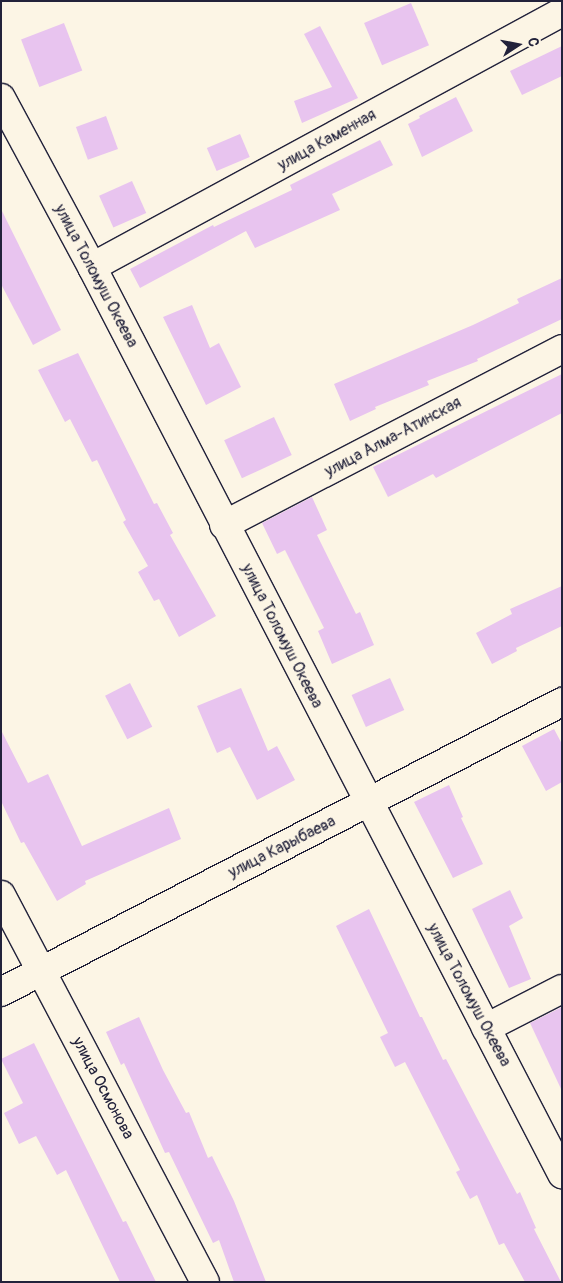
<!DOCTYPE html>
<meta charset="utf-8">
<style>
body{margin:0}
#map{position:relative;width:563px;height:1283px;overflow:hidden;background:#fcf5e5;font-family:Pangolin,sans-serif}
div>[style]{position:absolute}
.building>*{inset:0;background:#e8c4ef;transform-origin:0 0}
.roads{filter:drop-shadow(1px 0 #22223b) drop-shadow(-1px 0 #22223b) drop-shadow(0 1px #22223b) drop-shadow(0 -1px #22223b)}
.minor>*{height:28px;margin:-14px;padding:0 14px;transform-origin:14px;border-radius:14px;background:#fcf5e5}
span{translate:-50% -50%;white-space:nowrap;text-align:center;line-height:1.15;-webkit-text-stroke:5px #fcf5e5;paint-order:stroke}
.street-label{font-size:16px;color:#22223b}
.frame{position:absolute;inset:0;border:2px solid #22223b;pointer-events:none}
.north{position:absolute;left:493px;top:20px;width:50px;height:50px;-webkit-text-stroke:4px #fcf5e5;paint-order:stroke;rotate:79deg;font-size:14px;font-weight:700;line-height:20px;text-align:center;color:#22223b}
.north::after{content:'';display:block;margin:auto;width:18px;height:22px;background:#22223b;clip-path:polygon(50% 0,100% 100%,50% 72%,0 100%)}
</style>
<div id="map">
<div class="building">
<i style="left:411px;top:3px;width:46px;height:51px;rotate:67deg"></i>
<i style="left:64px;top:23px;width:51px;height:46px;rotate:69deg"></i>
<i style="clip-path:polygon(320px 26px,358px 98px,302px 123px,294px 101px,332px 87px,304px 34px)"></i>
<i style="clip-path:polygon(562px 46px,562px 76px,522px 95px,510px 71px)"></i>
<i style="clip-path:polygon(456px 97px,473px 131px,422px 157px,408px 124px,420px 118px,419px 116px)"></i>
<i style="left:106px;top:116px;width:35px;height:32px;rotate:70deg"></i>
<i style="left:240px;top:134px;width:25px;height:36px;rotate:67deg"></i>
<i style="clip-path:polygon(380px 140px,393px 165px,332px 194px,340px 210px,255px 248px,246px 231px,140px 288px,130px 269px,213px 225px,214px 227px,292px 190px,290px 185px)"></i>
<i style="left:132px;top:181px;width:35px;height:36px;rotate:66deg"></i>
<i style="clip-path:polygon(1px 209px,61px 330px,33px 345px,1px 284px)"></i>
<i style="clip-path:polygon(562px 278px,562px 319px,477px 359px,478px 361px,427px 381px,429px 385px,375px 407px,376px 409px,350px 421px,334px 384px,473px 325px,519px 303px,517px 299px)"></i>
<i style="clip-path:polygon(192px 305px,210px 348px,219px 343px,241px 387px,206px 405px,163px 317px)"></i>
<i style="clip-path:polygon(78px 353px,154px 504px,157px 503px,173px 533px,170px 535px,216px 616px,179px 637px,159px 599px,154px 601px,138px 572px,148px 566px,123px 522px,126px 520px,97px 460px,92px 462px,70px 419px,65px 422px,38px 370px)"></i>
<i style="clip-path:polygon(562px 374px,562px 413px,436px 478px,433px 474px,388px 497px,373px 467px)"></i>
<i style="left:274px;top:417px;width:42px;height:55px;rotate:65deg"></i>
<i style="clip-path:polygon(312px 497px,327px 530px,317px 535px,356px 614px,360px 612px,374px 645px,332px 664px,318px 631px,324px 628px,285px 550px,277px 554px,262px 523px)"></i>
<i style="clip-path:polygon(562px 586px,562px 626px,516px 648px,517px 651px,492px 664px,476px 633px,512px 614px,510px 609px)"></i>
<i style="left:390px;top:678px;width:35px;height:42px;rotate:66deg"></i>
<i style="left:130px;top:683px;width:49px;height:28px;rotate:63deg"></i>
<i style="clip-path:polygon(241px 688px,268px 751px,277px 746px,295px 780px,257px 800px,230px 747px,217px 753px,197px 706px)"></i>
<i style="clip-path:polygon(554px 729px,562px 744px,562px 782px,546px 791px,522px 746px)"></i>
<i style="clip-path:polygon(1px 730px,28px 783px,48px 774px,82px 846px,169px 808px,181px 839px,85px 881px,86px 884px,57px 901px,24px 842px,21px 843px,1px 801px)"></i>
<i style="clip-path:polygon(449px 785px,463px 817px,461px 818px,483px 864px,453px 878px,414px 802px)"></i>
<i style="clip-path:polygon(510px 890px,523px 918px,509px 926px,531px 979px,509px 988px,472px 909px)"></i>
<i style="clip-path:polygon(369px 909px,420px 1017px,422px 1017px,443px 1060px,446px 1059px,517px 1194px,520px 1192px,536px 1228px,534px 1229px,561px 1282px,525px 1282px,504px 1243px,499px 1245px,477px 1195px,470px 1199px,456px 1172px,460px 1170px,405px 1062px,395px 1067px,380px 1037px,388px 1033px,336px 926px)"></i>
<i style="clip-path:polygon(562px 1007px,562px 1091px,530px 1023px)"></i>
<i style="clip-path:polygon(139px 1017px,163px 1070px,186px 1113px,189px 1112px,208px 1158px,212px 1156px,234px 1201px,266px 1282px,234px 1282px,219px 1240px,213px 1243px,169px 1152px,165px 1153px,124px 1063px,121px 1065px,106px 1032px)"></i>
<i style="clip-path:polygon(34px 1043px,123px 1222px,126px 1221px,156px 1282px,120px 1282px,66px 1170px,57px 1175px,36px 1136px,19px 1144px,4px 1113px,23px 1103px,1px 1059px)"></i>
</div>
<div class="roads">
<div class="minor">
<i style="left:1px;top:98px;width:192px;rotate:61.7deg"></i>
<i style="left:92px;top:267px;width:1022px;rotate:62.61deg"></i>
<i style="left:92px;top:267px;width:535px;rotate:-28.48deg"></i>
<i style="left:224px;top:525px;width:381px;rotate:-27.5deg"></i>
<i style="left:1px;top:895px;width:437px;rotate:62.2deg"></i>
<i style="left:1px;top:992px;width:632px;rotate:-27.34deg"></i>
<i style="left:486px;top:1028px;width:85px;rotate:-27.2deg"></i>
</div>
</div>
<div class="street-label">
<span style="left:327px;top:140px;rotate:-29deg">улица Каменная</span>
<span style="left:96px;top:276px;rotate:62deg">улица Толомуш Океева</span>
<span style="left:393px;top:437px;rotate:-28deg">улица Алма-Атинская</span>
<span style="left:282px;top:636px;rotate:63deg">улица Толомуш Океева</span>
<span style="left:282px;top:847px;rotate:-27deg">улица Карыбаева</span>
<span style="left:469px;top:995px;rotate:62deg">улица Толомуш Океева</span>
<span style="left:103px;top:1088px;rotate:62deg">улица Осмонова</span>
</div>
<div class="frame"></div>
<div class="north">С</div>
</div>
